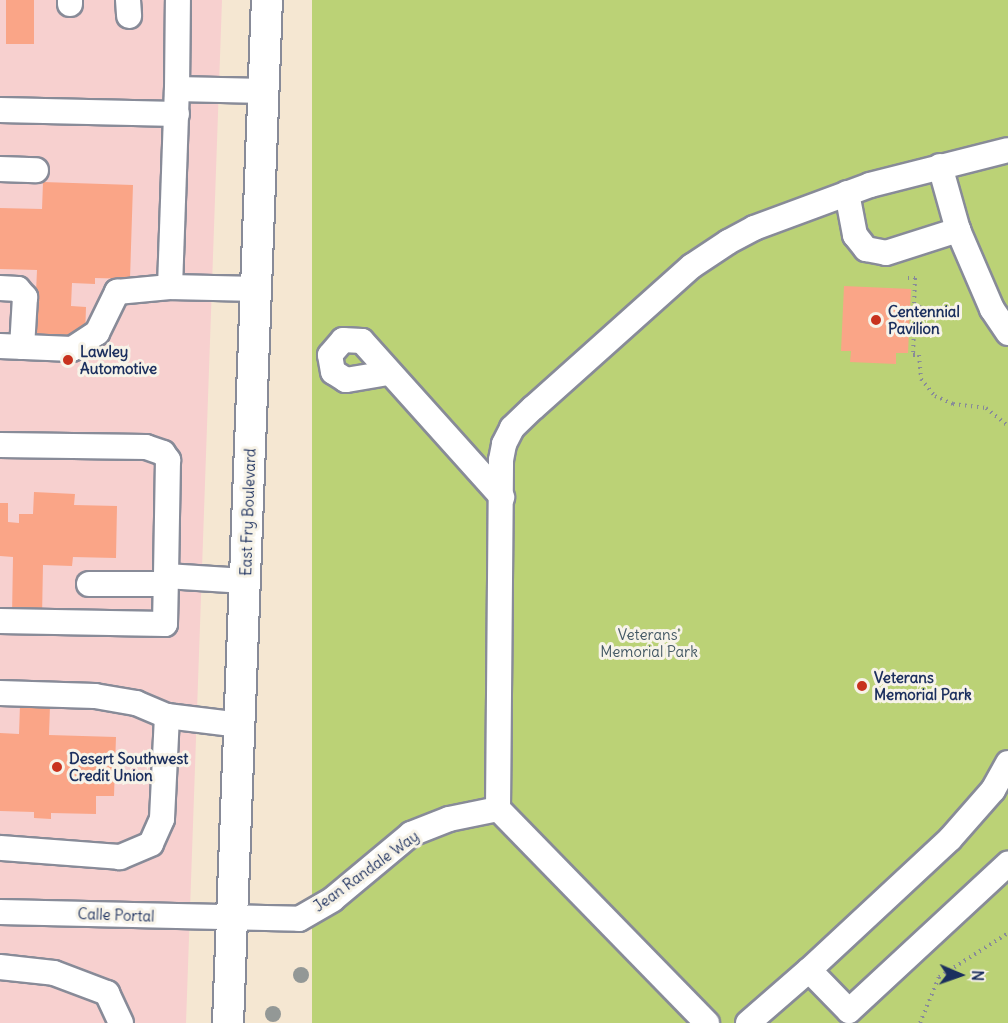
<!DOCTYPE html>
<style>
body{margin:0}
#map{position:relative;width:1008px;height:1023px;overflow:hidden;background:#f5e7d2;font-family:Delius,sans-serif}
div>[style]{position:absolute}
.built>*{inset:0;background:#f7d0cf}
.green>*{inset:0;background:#bbd276;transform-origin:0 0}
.building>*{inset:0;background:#faa587;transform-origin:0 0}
.path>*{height:4px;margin-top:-2px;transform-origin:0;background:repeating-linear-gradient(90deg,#888b98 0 1.5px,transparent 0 6px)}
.roads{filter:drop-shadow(2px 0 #888b98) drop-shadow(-2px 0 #888b98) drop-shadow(0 2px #888b98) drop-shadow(0 -2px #888b98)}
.minor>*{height:24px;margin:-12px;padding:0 12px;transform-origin:12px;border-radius:12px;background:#fff}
.major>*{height:30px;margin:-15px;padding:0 15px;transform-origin:15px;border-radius:15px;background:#fff}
.trees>*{width:16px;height:16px;margin:-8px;border-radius:50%;background:#939896}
.dots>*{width:16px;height:16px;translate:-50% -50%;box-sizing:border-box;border:3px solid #f7f3e8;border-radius:50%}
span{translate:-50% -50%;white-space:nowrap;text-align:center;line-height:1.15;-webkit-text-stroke:6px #f7f3e8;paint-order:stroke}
.poi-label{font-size:15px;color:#1b2f5e;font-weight:700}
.left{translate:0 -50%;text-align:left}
.street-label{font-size:15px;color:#1b2f5e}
.park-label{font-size:15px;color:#435864}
.north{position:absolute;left:930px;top:945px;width:60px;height:60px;-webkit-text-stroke:4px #f7f3e8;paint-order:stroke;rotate:92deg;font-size:16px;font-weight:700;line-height:24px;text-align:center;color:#1b2f5e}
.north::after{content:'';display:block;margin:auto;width:21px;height:27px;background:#1b2f5e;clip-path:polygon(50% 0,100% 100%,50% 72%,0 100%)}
</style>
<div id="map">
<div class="built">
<i style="clip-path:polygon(0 0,222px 0,186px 1023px,0 1023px)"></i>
</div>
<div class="green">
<i style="left:312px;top:0;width:696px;height:1024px"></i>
</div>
<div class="building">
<i style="left:6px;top:0;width:28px;height:44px"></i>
<i style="clip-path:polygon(43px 182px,133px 185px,130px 279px,95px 278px,95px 284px,72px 283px,71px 306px,86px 307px,85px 339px,34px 338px,37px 270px,0 269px,0 208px,42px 209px)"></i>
<i style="clip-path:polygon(844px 286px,911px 289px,908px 353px,896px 353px,896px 364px,850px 362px,851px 351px,841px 351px)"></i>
<i style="clip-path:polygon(34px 492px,75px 494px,74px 505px,117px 506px,116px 558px,73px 557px,72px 566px,43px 565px,42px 617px,12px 616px,13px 557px,0 556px,0 503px,8px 503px,8px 522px,19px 523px,19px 514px,33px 514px)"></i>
<i style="clip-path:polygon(20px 705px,50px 706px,49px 735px,116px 737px,114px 796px,96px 796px,96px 814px,51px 813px,51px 819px,34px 818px,34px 812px,0 811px,0 733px,19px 734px)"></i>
</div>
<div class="path">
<i style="left:908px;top:278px;width:7px"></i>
<i style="left:915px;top:278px;width:27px;rotate:92deg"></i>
<i style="left:914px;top:305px;width:9px;rotate:21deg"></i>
<i style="left:922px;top:308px;width:15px;rotate:101deg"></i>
<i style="left:919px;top:323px;width:6px;rotate:141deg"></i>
<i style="left:914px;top:327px;width:28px;rotate:92deg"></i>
<i style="left:913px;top:355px;width:6px"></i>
<i style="left:919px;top:355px;width:24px;rotate:85deg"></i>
<i style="left:921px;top:379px;width:22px;rotate:51deg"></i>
<i style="left:935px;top:396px;width:20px;rotate:24deg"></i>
<i style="left:953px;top:404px;width:33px;rotate:7deg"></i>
<i style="left:986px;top:408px;width:28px;rotate:39deg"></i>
<i style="left:920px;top:1023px;width:50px;rotate:-67.6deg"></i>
<i style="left:939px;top:977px;width:82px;rotate:-32.5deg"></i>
</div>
<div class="roads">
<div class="minor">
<i style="left:128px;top:0;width:16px;rotate:86deg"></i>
<i style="left:70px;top:4px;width:4px;rotate:-90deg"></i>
<i style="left:177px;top:89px;width:89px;rotate:-89.4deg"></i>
<i style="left:0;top:110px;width:177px;rotate:1.3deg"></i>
<i style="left:940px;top:166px;width:66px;rotate:74.3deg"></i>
<i style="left:958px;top:230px;width:86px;rotate:66.7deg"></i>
<i style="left:992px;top:309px;width:29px;rotate:56deg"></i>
<i style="left:0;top:169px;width:36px;rotate:2deg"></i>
<i style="left:847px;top:193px;width:43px;rotate:79.2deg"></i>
<i style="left:855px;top:235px;width:18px;rotate:52deg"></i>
<i style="left:866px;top:249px;width:20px;rotate:11deg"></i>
<i style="left:886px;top:253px;width:76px;rotate:-17.7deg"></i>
<i style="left:170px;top:287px;width:198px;rotate:-88deg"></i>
<i style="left:177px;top:89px;width:87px;rotate:1.3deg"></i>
<i style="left:0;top:288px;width:18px;rotate:3deg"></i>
<i style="left:18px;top:289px;width:11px;rotate:49deg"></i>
<i style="left:25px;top:297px;width:50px;rotate:93.4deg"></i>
<i style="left:0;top:346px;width:72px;rotate:2.4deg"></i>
<i style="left:72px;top:349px;width:30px;rotate:-33deg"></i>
<i style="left:97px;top:333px;width:46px;rotate:-64deg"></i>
<i style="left:117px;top:292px;width:53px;rotate:-5.4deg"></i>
<i style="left:170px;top:287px;width:87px;rotate:1.3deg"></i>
<i style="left:388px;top:373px;width:43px;rotate:170.5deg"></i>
<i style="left:346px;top:380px;width:15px;rotate:-148deg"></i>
<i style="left:333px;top:372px;width:17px;rotate:-100deg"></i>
<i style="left:330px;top:355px;width:20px;rotate:-49deg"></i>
<i style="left:343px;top:340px;width:19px;rotate:3deg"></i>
<i style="left:362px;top:341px;width:210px;rotate:48.1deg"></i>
<i style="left:0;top:445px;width:146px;rotate:0.8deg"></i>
<i style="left:146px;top:447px;width:18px;rotate:19deg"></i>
<i style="left:163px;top:453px;width:9px;rotate:54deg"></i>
<i style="left:168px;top:460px;width:116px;rotate:91deg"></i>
<i style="left:166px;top:576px;width:79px;rotate:3.6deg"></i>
<i style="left:89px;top:584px;width:77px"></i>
<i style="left:0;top:621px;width:165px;rotate:1deg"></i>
<i style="left:165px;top:624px;width:48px;rotate:-88.8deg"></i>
<i style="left:0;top:693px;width:95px;rotate:1.8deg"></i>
<i style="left:95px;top:696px;width:42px;rotate:9.7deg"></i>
<i style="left:136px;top:703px;width:34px;rotate:23deg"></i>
<i style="left:167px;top:716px;width:103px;rotate:92.8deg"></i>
<i style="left:162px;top:819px;width:27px;rotate:114deg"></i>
<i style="left:151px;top:844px;width:34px;rotate:157deg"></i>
<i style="left:120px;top:857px;width:120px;rotate:-175.7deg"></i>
<i style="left:167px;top:716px;width:74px;rotate:7deg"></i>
<i style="left:1008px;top:763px;width:31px;rotate:119deg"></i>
<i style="left:993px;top:790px;width:65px;rotate:131.3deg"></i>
<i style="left:950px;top:839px;width:192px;rotate:137.1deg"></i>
<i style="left:809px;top:970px;width:57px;rotate:45.7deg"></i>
<i style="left:849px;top:1011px;width:217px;rotate:-42.8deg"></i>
<i style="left:0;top:912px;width:299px;rotate:1.3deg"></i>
<i style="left:299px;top:919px;width:39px;rotate:-30deg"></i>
<i style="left:333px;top:899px;width:102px;rotate:-39.8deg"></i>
<i style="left:411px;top:834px;width:41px;rotate:-21.5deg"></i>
<i style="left:449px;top:819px;width:50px;rotate:-11.5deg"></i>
<i style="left:0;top:967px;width:54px;rotate:6.3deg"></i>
<i style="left:54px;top:973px;width:57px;rotate:20.7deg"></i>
<i style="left:107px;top:993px;width:33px;rotate:65deg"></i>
<i style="left:707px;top:1023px;width:299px;rotate:-134.3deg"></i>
<i style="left:498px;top:809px;width:349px;rotate:-89.5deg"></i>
<i style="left:501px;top:460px;width:16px;rotate:-79deg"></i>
<i style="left:504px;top:444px;width:18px;rotate:-63deg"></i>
<i style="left:512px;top:428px;width:29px;rotate:-44deg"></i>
<i style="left:533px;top:408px;width:213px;rotate:-41.8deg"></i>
<i style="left:692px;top:266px;width:43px;rotate:-33.7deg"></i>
<i style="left:728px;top:242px;width:30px;rotate:-28deg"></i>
<i style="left:754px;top:228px;width:124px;rotate:-20.3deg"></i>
<i style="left:870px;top:185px;width:142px;rotate:-14.2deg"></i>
<i style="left:748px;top:1023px;width:81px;rotate:-41deg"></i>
</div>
<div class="major">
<i style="left:228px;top:1023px;width:1024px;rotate:-87.82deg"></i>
</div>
</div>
<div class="trees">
<i style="left:301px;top:975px"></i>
<i style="left:273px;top:1014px"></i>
</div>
<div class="dots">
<i style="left:876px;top:320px;background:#c8321e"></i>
<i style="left:68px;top:360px;background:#c8321e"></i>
<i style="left:862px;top:686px;background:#c8321e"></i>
<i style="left:57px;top:767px;background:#c8321e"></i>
</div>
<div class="poi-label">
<span class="left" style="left:888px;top:320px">Centennial<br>Pavilion</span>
<span class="left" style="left:80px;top:360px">Lawley<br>Automotive</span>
<span class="left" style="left:874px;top:686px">Veterans<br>Memorial Park</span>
<span class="left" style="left:69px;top:767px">Desert Southwest<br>Credit Union</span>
</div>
<div class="street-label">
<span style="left:248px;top:512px;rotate:-88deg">East Fry Boulevard</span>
<span style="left:366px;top:871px;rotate:-36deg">Jean Randale Way</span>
<span style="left:116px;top:915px;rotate:2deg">Calle Portal</span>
</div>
<div class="park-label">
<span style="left:649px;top:643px">Veterans'<br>Memorial Park</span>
</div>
<div class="north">N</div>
</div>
